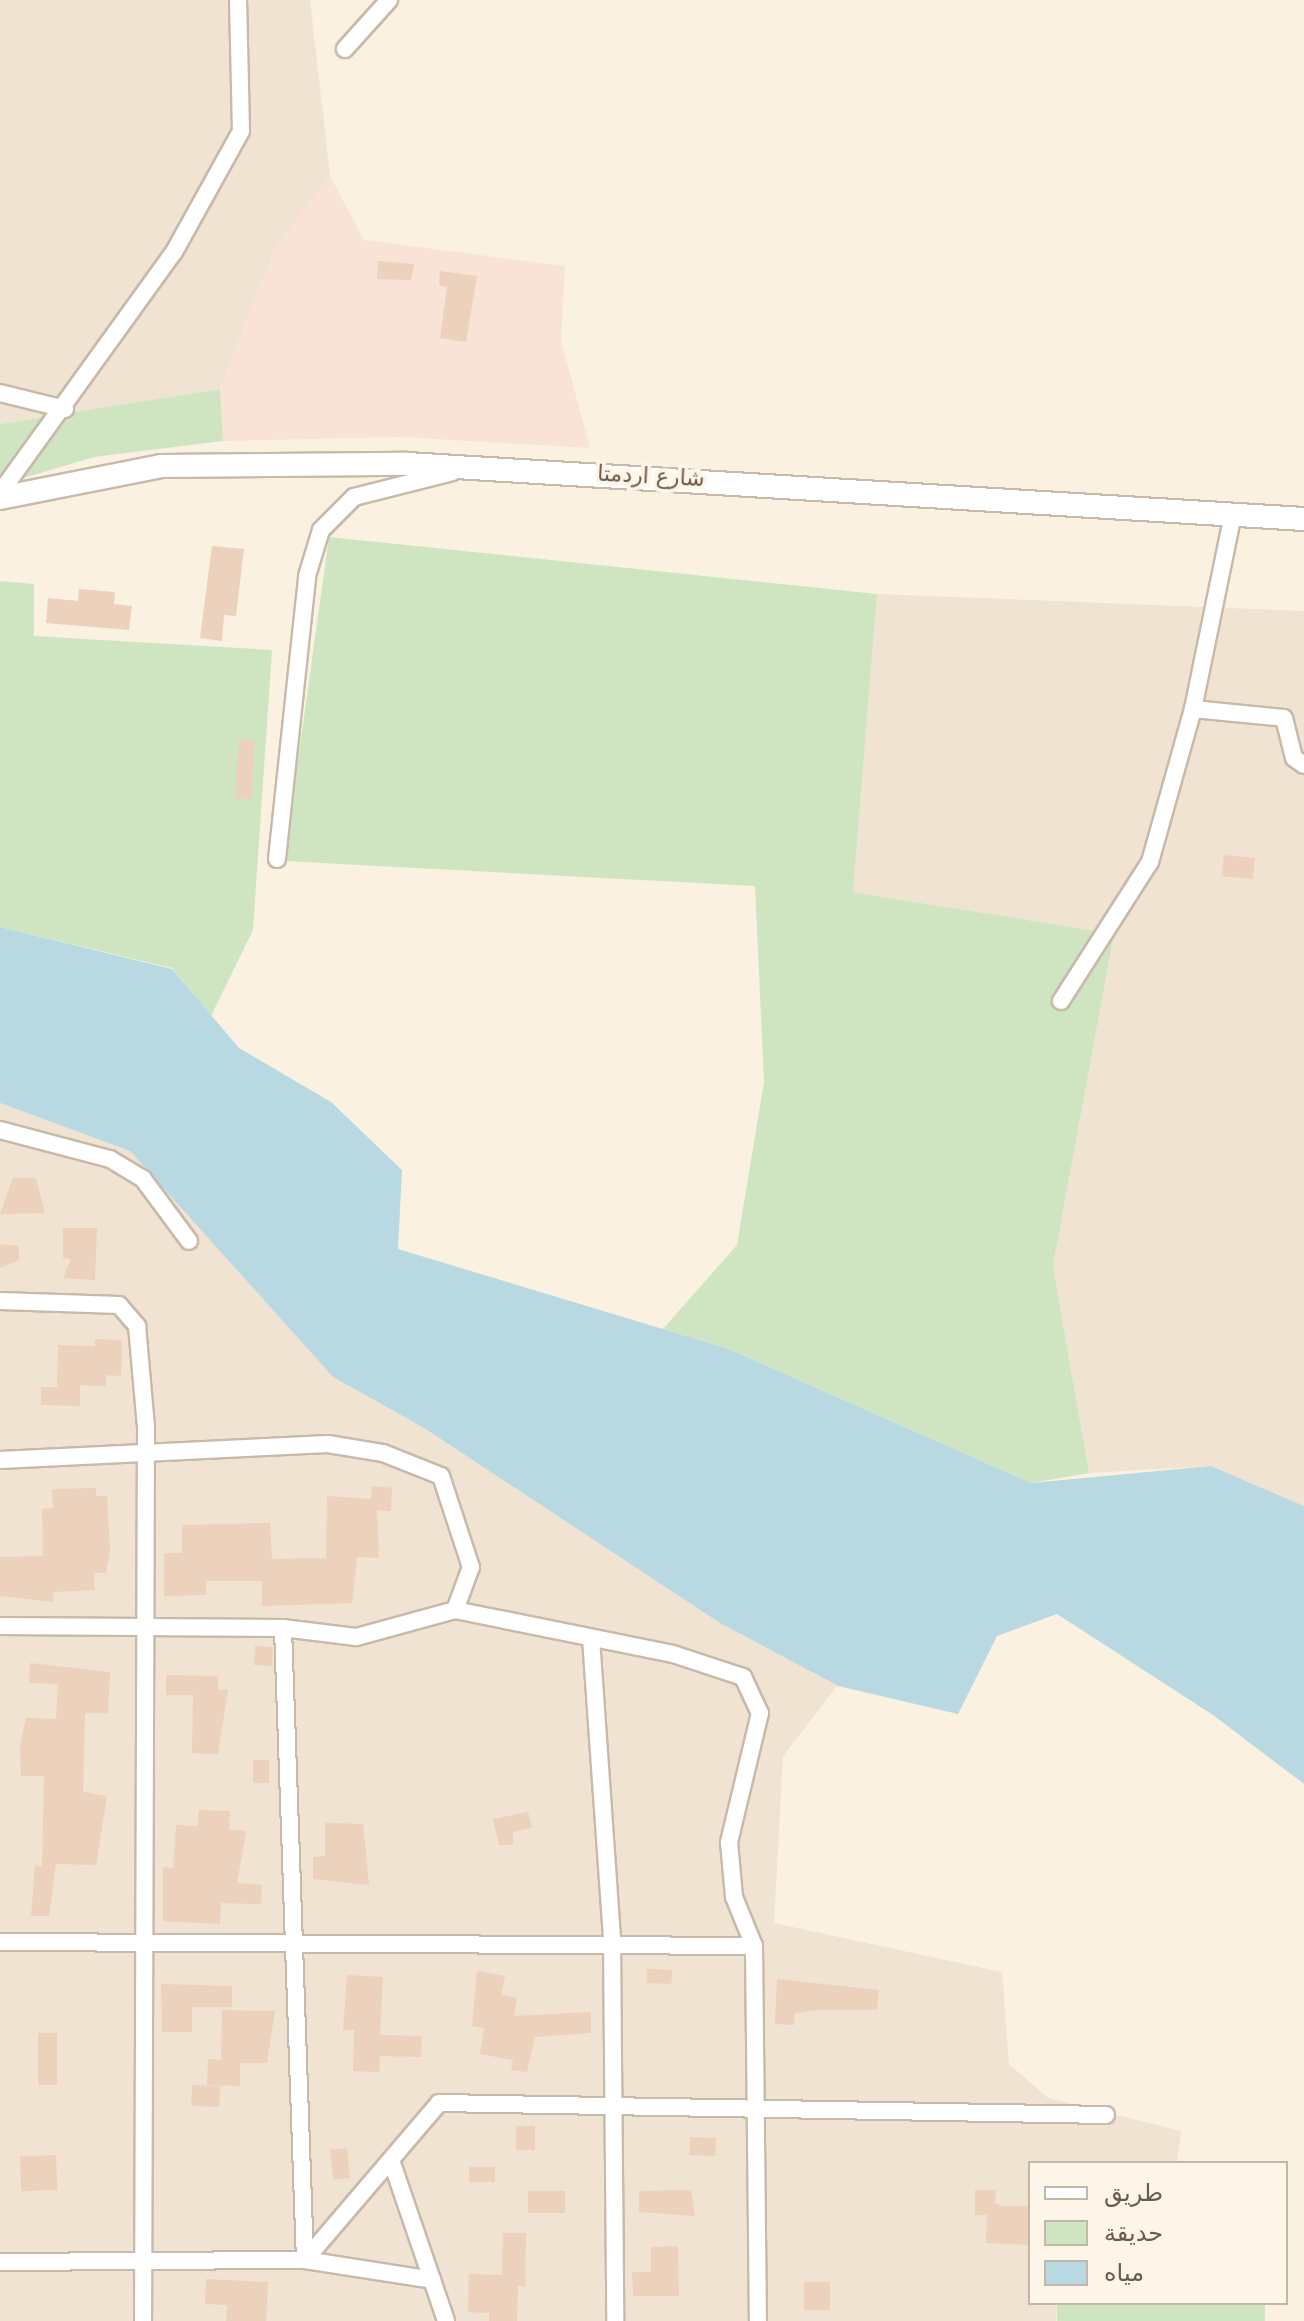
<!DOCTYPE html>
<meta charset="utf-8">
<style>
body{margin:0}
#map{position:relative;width:1304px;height:2321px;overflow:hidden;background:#faf1e1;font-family:"DejaVu Sans","Noto Sans Arabic",sans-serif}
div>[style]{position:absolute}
.residential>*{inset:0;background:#f0e3d1}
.commercial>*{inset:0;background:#f9e2d6}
.green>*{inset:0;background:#cfe5c2;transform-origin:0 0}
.water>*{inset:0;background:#b8d9e1}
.building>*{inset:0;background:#ecd1bc;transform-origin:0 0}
.roads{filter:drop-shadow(2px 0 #c9b9aa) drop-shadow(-2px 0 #c9b9aa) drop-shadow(0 2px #c9b9aa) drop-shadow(0 -2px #c9b9aa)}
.street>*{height:16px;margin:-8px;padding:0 8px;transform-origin:8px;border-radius:8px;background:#fff}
.secondary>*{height:22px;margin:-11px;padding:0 11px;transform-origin:11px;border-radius:11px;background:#fff}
span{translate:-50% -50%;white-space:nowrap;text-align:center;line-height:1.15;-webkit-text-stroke:8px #fdf5e7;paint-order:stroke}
.street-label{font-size:22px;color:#6e594b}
.legend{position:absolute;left:1028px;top:2161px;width:260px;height:144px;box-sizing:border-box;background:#fdf5e7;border:2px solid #c4b7a9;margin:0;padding:10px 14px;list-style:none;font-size:24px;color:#6e594b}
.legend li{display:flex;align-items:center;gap:16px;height:40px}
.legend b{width:40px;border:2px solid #c4b7a9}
</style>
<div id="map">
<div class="residential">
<i style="clip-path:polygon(0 0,310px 0,330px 176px,275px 248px,220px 389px,0 424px)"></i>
<i style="clip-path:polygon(877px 594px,1304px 611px,1304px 1506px,1211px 1466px,1089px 1473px,1053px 1266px,1114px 934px,853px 892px)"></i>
<i style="clip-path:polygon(0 1103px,130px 1151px,333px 1377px,424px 1428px,720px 1623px,837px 1686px,783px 1756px,774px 1923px,1002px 1972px,1009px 2064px,1048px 2098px,1181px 2131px,1177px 2163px,1030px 2163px,1030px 2303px,1057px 2303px,1056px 2321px,0 2321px)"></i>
</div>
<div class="commercial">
<i style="clip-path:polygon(330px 176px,364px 240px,565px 266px,561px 341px,590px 448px,400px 437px,223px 441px,220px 389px,275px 248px)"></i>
</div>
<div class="green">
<i style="clip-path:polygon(220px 389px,223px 441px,94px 457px,0 485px,0 424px)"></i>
<i style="clip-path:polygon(329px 537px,877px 594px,853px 892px,1114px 934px,1053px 1266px,1089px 1473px,1031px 1483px,729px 1349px,663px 1329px,737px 1245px,764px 1082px,755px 886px,284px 861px)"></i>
<i style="clip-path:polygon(0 581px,34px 584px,34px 636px,272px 650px,253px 930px,211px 1016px,172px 968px,0 927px)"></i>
<i style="left:1057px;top:2303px;width:208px;height:18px"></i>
</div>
<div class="water">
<i style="clip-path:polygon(0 927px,172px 969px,239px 1048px,331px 1102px,402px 1170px,398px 1249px,729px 1349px,1031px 1483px,1211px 1466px,1304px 1506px,1304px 1784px,1213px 1715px,1057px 1614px,997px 1636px,958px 1714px,838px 1686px,720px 1623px,424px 1428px,333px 1377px,130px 1151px,0 1103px)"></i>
</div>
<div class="building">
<i style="clip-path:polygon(378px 261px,414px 264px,411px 280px,377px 279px)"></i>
<i style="clip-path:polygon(440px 271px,477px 276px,466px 342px,440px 338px,447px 287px,439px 285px)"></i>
<i style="clip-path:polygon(212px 546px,244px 549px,236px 616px,224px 615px,222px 641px,200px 638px)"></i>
<i style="clip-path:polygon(79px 589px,115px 592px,114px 604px,132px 606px,129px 630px,46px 623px,48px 598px,78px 601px)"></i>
<i style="left:239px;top:740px;width:16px;height:58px;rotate:4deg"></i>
<i style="left:1224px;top:855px;width:31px;height:21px;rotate:6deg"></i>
<i style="clip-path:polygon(13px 1178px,36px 1178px,45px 1213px,0 1214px)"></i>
<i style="clip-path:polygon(63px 1228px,97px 1228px,95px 1280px,63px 1278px,71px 1259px,63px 1258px)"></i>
<i style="clip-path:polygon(0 1244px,19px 1246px,19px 1260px,0 1268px)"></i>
<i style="clip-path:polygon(95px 1339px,122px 1340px,121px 1376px,106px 1375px,106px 1386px,80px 1385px,80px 1406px,41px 1405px,41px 1387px,57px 1387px,58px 1345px,95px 1346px)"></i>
<i style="clip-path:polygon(372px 1486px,392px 1488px,391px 1511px,377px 1510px,379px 1558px,357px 1557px,352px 1603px,262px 1606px,262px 1581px,206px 1581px,206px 1595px,164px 1596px,164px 1553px,182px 1553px,182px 1525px,270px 1523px,272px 1559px,326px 1558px,327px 1496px,371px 1499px)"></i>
<i style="clip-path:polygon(96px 1488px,96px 1496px,107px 1496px,110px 1550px,106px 1573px,94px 1573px,95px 1590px,53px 1592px,54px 1602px,0 1596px,0 1557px,43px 1556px,42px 1509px,53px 1508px,52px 1489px)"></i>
<i style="left:255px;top:1646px;width:18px;height:19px;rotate:3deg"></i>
<i style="clip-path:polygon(30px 1663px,110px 1672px,108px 1713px,85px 1713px,83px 1792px,107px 1796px,96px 1865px,56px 1864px,49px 1916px,31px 1916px,35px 1866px,42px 1867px,44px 1776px,21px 1776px,20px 1745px,26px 1718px,56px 1719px,58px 1684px,29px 1683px)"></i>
<i style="clip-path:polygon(166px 1675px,218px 1676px,218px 1690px,228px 1690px,218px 1754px,192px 1753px,193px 1695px,166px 1695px)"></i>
<i style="left:253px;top:1760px;width:16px;height:23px"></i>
<i style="clip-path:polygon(199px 1810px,230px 1811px,229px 1830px,246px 1831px,237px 1883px,262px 1885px,261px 1904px,221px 1903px,220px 1924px,163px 1921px,163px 1867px,173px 1868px,176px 1825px,198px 1826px)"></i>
<i style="clip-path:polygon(528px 1812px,532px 1828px,513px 1832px,513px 1845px,499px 1845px,493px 1819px)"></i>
<i style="clip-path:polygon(325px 1823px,363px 1824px,369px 1885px,313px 1879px,313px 1857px,325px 1856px)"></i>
<i style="left:647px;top:1969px;width:25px;height:14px;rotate:2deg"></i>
<i style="clip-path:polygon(477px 1971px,505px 1976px,501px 1995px,517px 1998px,514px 2016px,591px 2012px,591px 2033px,535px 2037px,527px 2072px,511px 2070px,513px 2060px,480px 2054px,484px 2028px,472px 2026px)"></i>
<i style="clip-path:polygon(347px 1975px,383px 1977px,380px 2035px,422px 2036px,421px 2057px,380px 2056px,379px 2072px,353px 2071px,354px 2030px,343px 2030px)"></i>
<i style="clip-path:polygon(777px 1979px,879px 1990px,877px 2010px,816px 2010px,795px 2013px,794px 2025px,775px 2024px)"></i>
<i style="clip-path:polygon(161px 1984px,232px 1986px,232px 2007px,192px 2007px,192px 2032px,162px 2032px)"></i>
<i style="clip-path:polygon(222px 2010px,275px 2011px,267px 2063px,240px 2063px,240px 2086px,207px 2085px,208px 2059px,221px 2060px)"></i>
<i style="left:38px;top:2033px;width:19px;height:52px"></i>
<i style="left:192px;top:2085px;width:28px;height:21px;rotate:2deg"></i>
<i style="left:516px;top:2126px;width:19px;height:24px"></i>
<i style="left:690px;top:2137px;width:26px;height:18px;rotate:2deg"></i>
<i style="left:347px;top:2148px;width:30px;height:17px;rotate:84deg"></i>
<i style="left:56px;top:2155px;width:35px;height:36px;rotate:88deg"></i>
<i style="left:469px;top:2167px;width:26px;height:15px"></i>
<i style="clip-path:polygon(691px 2190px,695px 2216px,639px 2212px,639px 2191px)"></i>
<i style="clip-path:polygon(975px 2190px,996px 2190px,995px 2203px,1003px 2206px,1030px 2206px,1030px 2245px,986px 2243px,987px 2215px,975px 2215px)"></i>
<i style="left:565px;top:2191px;width:22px;height:37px;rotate:90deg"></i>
<i style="clip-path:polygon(503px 2233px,526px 2233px,525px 2286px,518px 2286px,517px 2321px,489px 2321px,489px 2313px,468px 2312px,469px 2274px,502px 2275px)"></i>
<i style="clip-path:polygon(678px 2246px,679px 2296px,633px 2296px,632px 2272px,651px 2272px,651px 2247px)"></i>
<i style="clip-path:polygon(206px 2279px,268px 2282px,266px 2321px,226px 2321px,227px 2305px,205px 2304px)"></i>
<i style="left:804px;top:2282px;width:26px;height:28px"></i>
</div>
<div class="roads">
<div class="street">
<i style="left:345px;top:49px;width:66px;rotate:-48.1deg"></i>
<i style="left:0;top:393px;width:67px;rotate:13.8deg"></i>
<i style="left:0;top:493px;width:297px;rotate:-54.2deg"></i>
<i style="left:174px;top:252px;width:138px;rotate:-61deg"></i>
<i style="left:241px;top:131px;width:131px;rotate:-91.3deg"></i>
<i style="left:1193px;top:709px;width:91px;rotate:5.6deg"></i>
<i style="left:1284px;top:718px;width:41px;rotate:76deg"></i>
<i style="left:1294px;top:758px;width:12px;rotate:35deg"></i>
<i style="left:277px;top:859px;width:285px;rotate:-83.9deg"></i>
<i style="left:307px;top:576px;width:48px;rotate:-73.1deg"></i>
<i style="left:321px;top:530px;width:47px;rotate:-45deg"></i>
<i style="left:354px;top:497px;width:102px;rotate:-14.2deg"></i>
<i style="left:1061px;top:1001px;width:165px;rotate:-57.4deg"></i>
<i style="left:1150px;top:862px;width:159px;rotate:-74.3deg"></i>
<i style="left:1193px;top:709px;width:199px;rotate:-78.4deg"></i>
<i style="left:0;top:1130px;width:114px;rotate:14.8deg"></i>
<i style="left:110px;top:1159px;width:39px;rotate:31deg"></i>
<i style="left:143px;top:1179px;width:77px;rotate:53.4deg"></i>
<i style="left:0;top:1301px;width:119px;rotate:1.9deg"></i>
<i style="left:119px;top:1305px;width:28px;rotate:49deg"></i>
<i style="left:137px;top:1326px;width:101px;rotate:84.9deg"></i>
<i style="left:146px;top:1427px;width:894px;rotate:90.19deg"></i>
<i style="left:0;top:1460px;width:328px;rotate:-2.8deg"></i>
<i style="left:328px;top:1444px;width:56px;rotate:9.3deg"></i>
<i style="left:383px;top:1453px;width:62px;rotate:21.6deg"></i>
<i style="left:441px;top:1476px;width:96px;rotate:71.8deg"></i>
<i style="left:471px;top:1567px;width:46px;rotate:110.4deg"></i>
<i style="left:455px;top:1610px;width:103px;rotate:164.7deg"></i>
<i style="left:356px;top:1637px;width:74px;rotate:-173deg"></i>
<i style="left:283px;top:1628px;width:283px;rotate:-179.6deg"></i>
<i style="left:455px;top:1610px;width:222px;rotate:11.4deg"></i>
<i style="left:673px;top:1654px;width:74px;rotate:18.2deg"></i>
<i style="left:743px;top:1677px;width:40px;rotate:65deg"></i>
<i style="left:760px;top:1713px;width:133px;rotate:103.5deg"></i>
<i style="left:729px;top:1842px;width:55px;rotate:84.8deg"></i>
<i style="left:734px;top:1897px;width:53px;rotate:67.8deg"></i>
<i style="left:754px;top:1946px;width:375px;rotate:89.4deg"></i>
<i style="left:283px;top:1628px;width:632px;rotate:88.01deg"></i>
<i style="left:305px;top:2260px;width:129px;rotate:8.9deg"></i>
<i style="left:591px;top:1638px;width:303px;rotate:86deg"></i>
<i style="left:612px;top:1940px;width:381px;rotate:89.5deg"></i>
<i style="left:0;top:1942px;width:754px;rotate:0.3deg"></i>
<i style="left:391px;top:2160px;width:170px;rotate:71.1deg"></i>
<i style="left:0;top:2262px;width:305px;rotate:-0.4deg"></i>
<i style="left:305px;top:2260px;width:206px;rotate:-49.5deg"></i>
<i style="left:439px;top:2103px;width:667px;rotate:1.03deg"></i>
</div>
<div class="secondary">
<i style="left:0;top:498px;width:164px;rotate:-11.2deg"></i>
<i style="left:161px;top:466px;width:246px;rotate:-0.5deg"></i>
<i style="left:407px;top:464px;width:899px;rotate:3.51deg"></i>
</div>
</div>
<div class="street-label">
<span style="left:651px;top:476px;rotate:3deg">شارع اردمتا</span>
</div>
<ul class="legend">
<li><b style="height:10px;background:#fff"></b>طريق</li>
<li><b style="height:22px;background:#cfe5c2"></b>حديقة</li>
<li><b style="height:22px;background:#b8d9e1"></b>مياه</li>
</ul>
</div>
